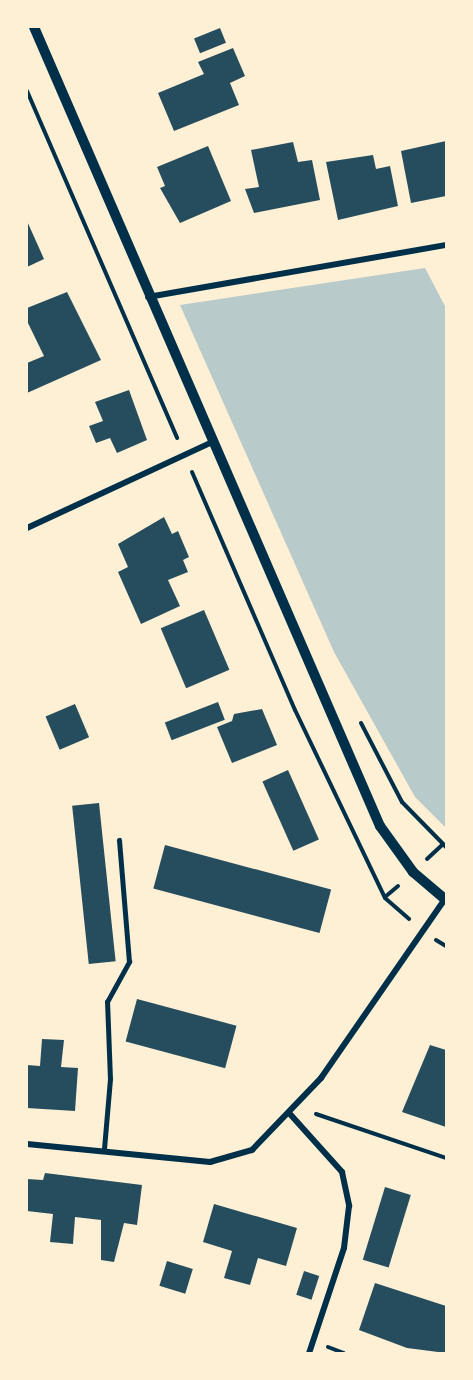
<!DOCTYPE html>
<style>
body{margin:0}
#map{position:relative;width:473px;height:1380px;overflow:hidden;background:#fdf0d5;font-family:Ubuntu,sans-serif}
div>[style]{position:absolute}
.green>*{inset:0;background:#b9caca}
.building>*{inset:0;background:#264d5e;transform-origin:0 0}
.path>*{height:4px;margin:-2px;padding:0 2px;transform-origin:2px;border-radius:2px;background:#003049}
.service>*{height:4.5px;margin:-2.25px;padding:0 2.25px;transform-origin:2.25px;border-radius:2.25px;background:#003049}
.minor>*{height:6px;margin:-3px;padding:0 3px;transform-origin:3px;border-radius:3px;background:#003049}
.tertiary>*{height:10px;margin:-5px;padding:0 5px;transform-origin:5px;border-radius:5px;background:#003049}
span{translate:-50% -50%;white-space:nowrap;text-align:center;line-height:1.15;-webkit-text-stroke:6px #fdf0d5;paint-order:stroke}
.frame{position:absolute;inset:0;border:28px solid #fdf0d5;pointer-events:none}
</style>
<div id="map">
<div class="green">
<i style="clip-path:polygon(425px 268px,446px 308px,446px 828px,415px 797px,334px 652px,180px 305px)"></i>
</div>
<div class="building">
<i style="left:220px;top:28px;width:16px;height:28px;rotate:68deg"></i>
<i style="clip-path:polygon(233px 48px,245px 76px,230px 83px,239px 105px,174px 131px,158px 93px,204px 74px,198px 62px)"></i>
<i style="clip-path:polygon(446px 141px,446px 196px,411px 203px,401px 151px)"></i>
<i style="clip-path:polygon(293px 142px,298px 162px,312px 160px,320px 200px,254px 213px,245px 189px,259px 187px,251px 150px)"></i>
<i style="clip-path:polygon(208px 146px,231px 201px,180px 223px,160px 188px,165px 186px,157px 167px)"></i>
<i style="clip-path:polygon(373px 155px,376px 169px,390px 166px,398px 206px,338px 220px,326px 162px)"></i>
<i style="clip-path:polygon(27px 221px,44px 259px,27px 267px)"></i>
<i style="clip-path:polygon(67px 292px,101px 360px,27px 393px,27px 363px,44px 356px,27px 321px,27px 308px)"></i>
<i style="clip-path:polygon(129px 390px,147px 440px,117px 453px,110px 438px,96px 443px,89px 426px,103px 421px,95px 402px)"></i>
<i style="clip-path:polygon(164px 517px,172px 534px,178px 531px,189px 557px,183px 560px,188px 572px,168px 580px,180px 606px,141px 624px,118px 572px,128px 567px,118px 544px)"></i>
<i style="left:204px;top:610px;width:65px;height:47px;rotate:67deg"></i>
<i style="left:218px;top:702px;width:19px;height:57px;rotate:69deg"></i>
<i style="left:75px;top:704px;width:36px;height:32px;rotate:67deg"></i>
<i style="clip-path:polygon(262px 709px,277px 745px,232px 763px,217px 727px,232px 721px,234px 714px)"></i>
<i style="left:288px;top:770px;width:76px;height:28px;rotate:66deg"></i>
<i style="left:99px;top:803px;width:159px;height:27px;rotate:84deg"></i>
<i style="left:165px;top:845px;width:172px;height:45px;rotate:15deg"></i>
<i style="left:137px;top:999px;width:103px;height:44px;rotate:15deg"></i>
<i style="clip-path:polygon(42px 1039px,64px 1040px,61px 1067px,78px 1068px,75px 1111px,27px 1108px,27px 1065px,40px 1066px)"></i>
<i style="clip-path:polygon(430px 1045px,446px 1050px,446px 1127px,402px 1112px)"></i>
<i style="clip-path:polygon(45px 1173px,142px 1185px,137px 1225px,124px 1223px,114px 1262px,101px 1260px,101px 1220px,75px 1217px,73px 1244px,50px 1242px,53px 1214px,27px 1211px,27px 1179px,43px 1180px)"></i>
<i style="left:385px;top:1187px;width:27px;height:76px;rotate:17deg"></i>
<i style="clip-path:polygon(214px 1204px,297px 1228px,286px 1266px,258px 1258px,250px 1285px,224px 1278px,232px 1251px,203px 1242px)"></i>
<i style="left:167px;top:1261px;width:27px;height:26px;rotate:17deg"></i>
<i style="left:304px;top:1271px;width:16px;height:25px;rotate:18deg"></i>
<i style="clip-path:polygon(375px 1283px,446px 1306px,446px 1353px,407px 1348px,359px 1330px)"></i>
</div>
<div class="path">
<i style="left:27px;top:91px;width:378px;rotate:66.6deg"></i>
<i style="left:192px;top:472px;width:259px;rotate:66.6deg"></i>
<i style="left:295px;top:710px;width:208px;rotate:64.4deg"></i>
<i style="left:385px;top:898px;width:32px;rotate:41deg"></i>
<i style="left:361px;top:723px;width:89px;rotate:62.6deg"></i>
<i style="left:402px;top:802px;width:63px;rotate:45.6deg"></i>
<i style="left:427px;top:859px;width:21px;rotate:-43deg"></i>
<i style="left:385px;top:897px;width:17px;rotate:-40deg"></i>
<i style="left:436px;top:940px;width:12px;rotate:31deg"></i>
<i style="left:316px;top:1114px;width:137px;rotate:18.7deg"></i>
<i style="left:328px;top:1347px;width:17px;rotate:21deg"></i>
</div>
<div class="service">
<i style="left:104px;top:1149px;width:70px;rotate:-85.1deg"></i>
<i style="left:110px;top:1079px;width:77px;rotate:-92.2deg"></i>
<i style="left:107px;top:1002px;width:46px;rotate:-61.2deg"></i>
<i style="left:129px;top:962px;width:122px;rotate:-94.7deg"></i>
</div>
<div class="minor">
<i style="left:148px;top:297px;width:303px;rotate:-9.9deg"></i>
<i style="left:27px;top:528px;width:204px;rotate:-24.9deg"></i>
<i style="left:290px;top:1114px;width:78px;rotate:48.1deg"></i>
<i style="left:342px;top:1172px;width:35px;rotate:78deg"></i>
<i style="left:349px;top:1206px;width:42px;rotate:96.8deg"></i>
<i style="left:344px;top:1248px;width:111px;rotate:108.4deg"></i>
<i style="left:27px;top:1144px;width:184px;rotate:5.6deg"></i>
<i style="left:210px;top:1162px;width:44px;rotate:-15.9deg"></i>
<i style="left:252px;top:1150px;width:100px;rotate:-46.2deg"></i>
<i style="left:321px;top:1078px;width:218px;rotate:-55.3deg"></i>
</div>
<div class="tertiary">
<i style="left:34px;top:27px;width:871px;rotate:66.59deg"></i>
<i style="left:380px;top:826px;width:57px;rotate:54.3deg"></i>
<i style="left:413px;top:872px;width:43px;rotate:40.3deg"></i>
</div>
<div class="frame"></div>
</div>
